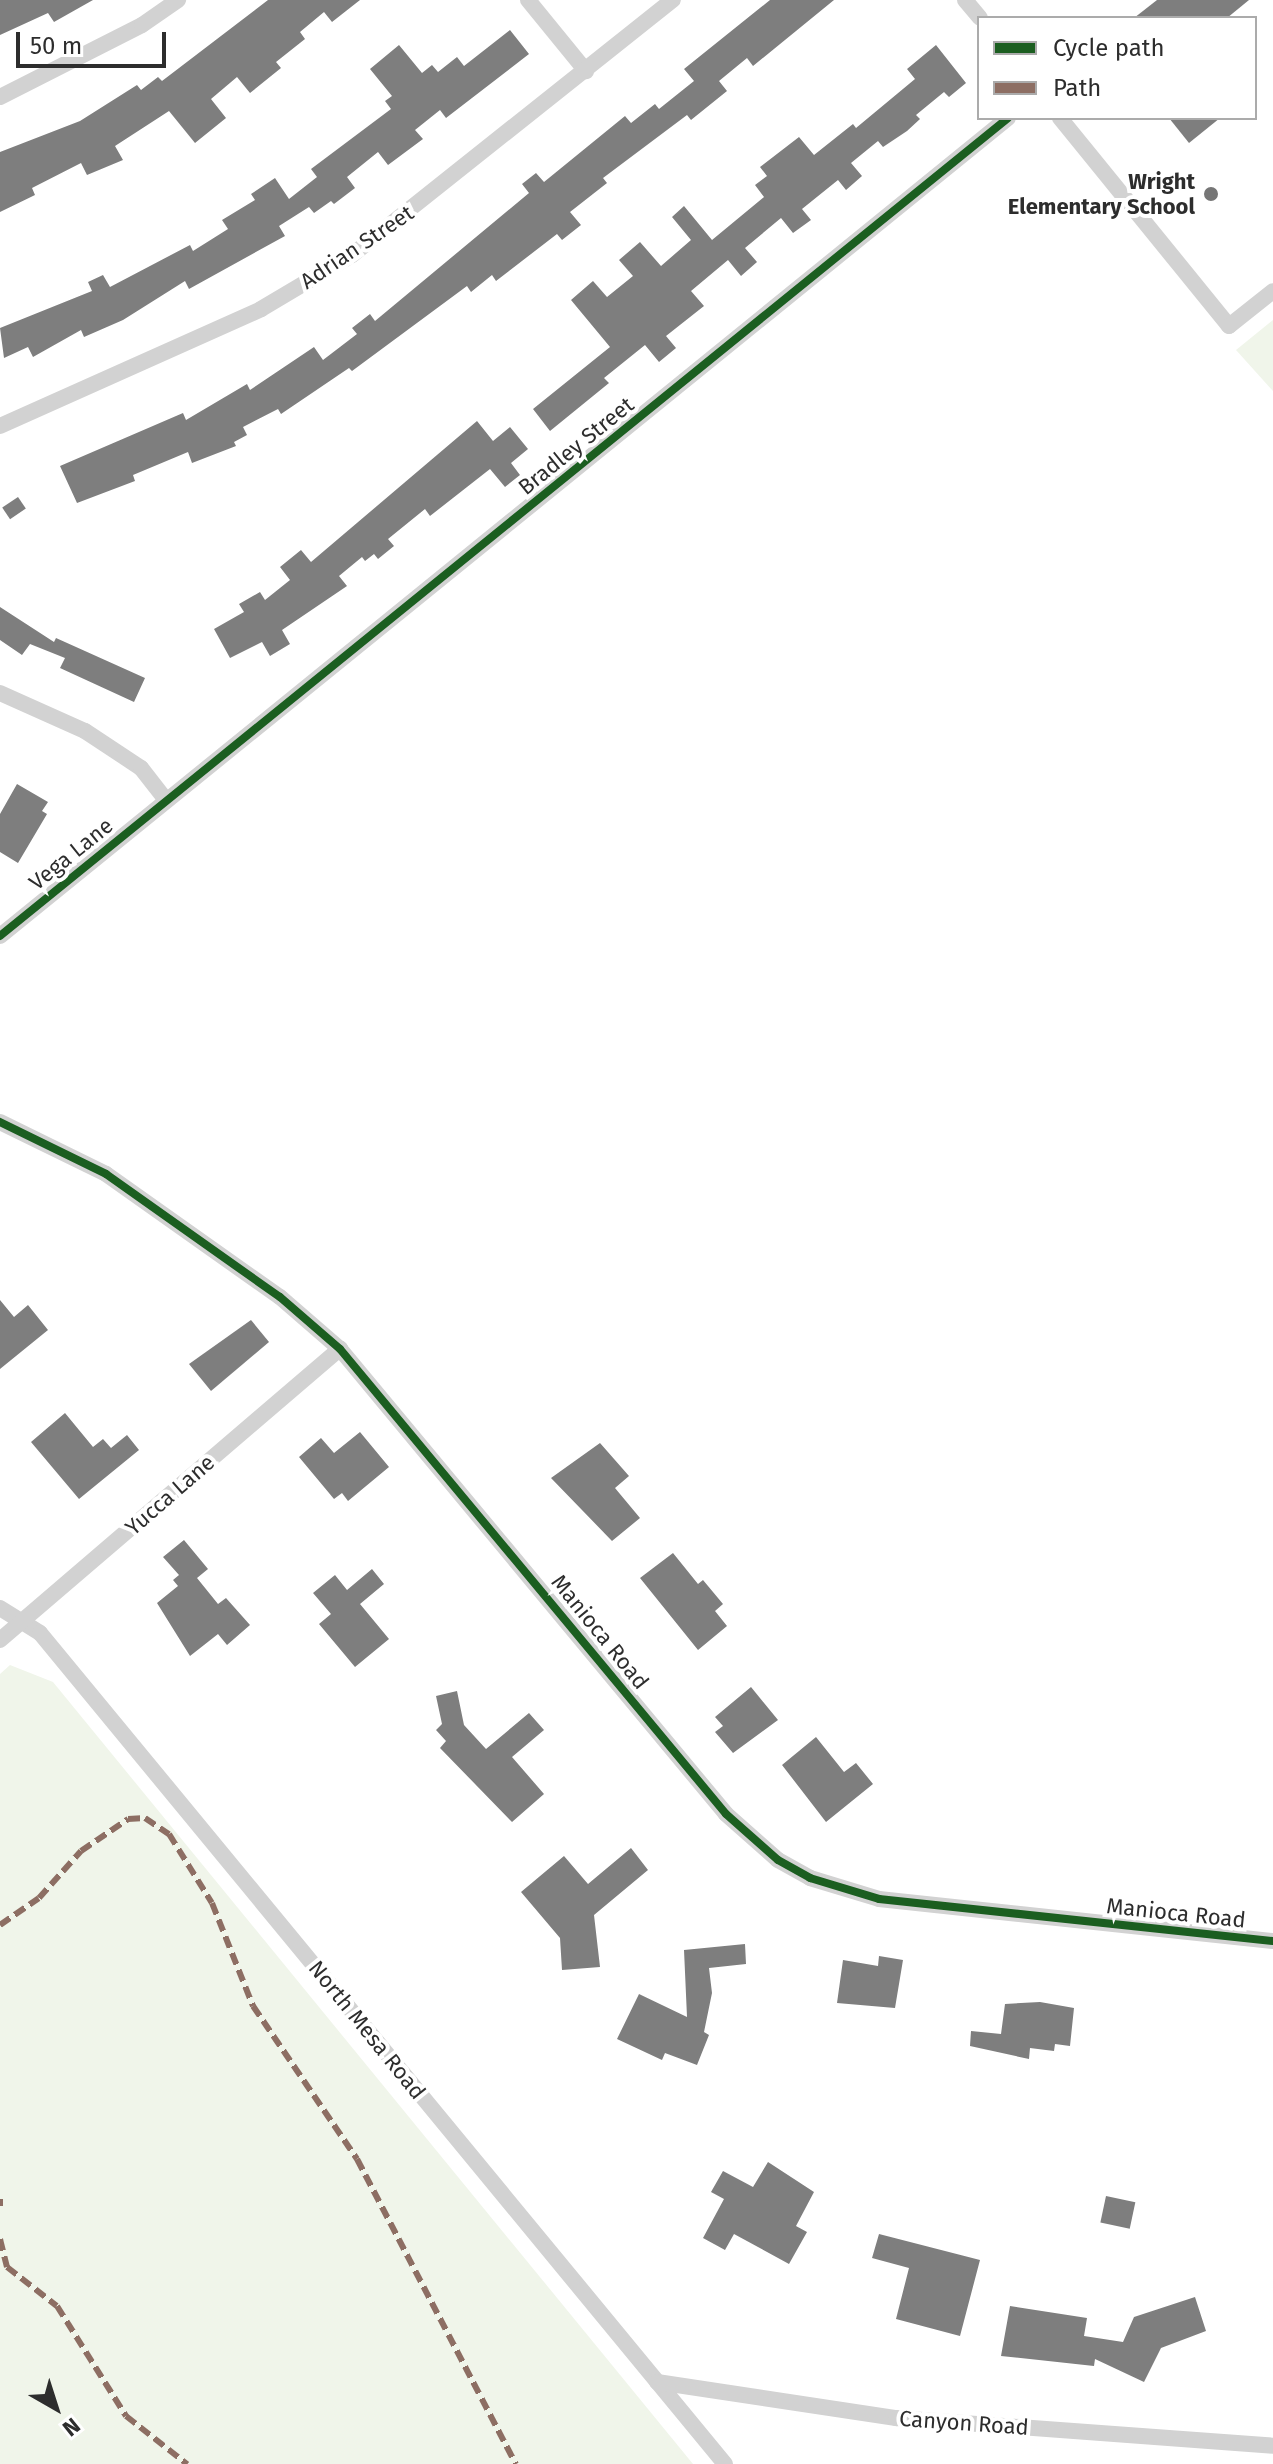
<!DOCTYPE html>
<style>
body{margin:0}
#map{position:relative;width:1273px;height:2464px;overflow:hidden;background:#fff;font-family:"Fira Sans",sans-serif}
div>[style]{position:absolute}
.green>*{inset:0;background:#f0f5ea}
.building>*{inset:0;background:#7e7e7e;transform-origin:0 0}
.minor>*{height:16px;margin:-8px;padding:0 8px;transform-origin:8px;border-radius:8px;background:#d2d2d2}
.quiet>*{height:6px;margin-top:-3px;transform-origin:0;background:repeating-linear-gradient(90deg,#8d6e63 0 12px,transparent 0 18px)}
.cycleway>*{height:8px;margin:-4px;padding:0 4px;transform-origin:4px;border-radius:4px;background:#1b5e20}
.dots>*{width:22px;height:22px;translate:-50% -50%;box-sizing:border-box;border:4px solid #fff;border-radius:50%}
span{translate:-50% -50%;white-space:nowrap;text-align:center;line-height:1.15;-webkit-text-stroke:8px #fff;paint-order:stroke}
.poi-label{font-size:22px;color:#2d2d2d;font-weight:700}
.right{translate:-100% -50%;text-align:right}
.street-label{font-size:22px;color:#2d2d2d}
.legend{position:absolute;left:977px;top:16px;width:280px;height:104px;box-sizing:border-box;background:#fff;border:2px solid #ababab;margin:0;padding:10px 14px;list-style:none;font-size:24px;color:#2d2d2d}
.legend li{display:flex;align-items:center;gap:16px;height:40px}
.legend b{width:40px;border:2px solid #ababab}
.north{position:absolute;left:16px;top:2368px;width:80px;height:80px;-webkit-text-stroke:6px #fff;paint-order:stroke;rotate:141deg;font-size:22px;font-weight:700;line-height:32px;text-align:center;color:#2d2d2d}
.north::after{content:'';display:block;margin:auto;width:28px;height:36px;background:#2d2d2d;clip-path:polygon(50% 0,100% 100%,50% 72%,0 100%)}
.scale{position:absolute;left:16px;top:32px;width:150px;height:36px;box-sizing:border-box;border:4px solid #2d2d2d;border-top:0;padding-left:10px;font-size:24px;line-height:28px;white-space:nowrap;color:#2d2d2d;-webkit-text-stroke:6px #fff;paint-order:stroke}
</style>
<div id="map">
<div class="green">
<i style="clip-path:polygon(1273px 320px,1273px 391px,1236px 350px)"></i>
<i style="clip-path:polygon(10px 1665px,53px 1682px,693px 2464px,0 2464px,0 1674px)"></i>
</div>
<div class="building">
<i style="clip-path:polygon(0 0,93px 0,54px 22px,48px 13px,0 35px)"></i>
<i style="clip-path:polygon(268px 0,360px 0,332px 22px,324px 12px,300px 32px,305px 39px,276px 62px,281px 68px,250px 93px,237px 77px,211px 99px,226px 118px,195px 143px,169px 111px,115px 146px,123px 160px,87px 175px,81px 163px,32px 188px,35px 195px,0 212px,0 152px,80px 121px,137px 85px,141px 90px,158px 77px,162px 81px)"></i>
<i style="clip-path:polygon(770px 0,834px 0,753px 66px,747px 58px,719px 81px,727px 91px,691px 120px,687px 115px,603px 178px,607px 183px,570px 212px,581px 225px,562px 240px,557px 234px,496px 281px,492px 275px,471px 292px,467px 286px,352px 371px,349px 368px,281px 414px,278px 409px,243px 427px,247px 435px,234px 442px,236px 446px,192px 463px,188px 452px,133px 475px,135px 481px,77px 503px,60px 466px,183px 413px,186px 420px,247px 384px,250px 390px,314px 347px,323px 360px,357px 334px,352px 328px,370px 314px,375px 321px,529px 193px,522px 184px,536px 173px,544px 182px,625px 116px,631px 123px,655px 104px,659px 109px,694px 81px,684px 69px)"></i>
<i style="clip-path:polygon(1157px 0,1249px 0,1227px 18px,1134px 18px)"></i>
<i style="clip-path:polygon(510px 30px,529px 54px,446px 118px,440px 110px,415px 130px,423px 139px,388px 165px,378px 152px,347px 177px,355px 188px,334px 204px,331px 201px,314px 213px,309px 207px,279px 226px,285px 236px,189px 289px,185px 281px,123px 320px,84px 337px,81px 330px,33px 357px,28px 347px,4px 358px,0 328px,92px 291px,88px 282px,103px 275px,110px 287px,190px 245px,193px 251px,228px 229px,222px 220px,255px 200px,251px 194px,275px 178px,289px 199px,317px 177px,311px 169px,391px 109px,385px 101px,392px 96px,370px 69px,399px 45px,422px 73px,432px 65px,438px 72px,457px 57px,464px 66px)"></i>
<i style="clip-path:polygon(936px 45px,966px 83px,949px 97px,944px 92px,916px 115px,920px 119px,907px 131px,883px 147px,878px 141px,851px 163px,862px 176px,846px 190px,838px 180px,802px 209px,811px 220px,793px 233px,781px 218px,745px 248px,757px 262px,741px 276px,728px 260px,691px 291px,704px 306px,666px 336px,676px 348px,659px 362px,645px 345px,604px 378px,609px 383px,550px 431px,533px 409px,610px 347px,571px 300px,593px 281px,607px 297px,633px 276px,619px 260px,640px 242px,661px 266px,691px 240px,672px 217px,684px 206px,712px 240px,764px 197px,755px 185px,767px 176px,760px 167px,799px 137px,814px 155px,853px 124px,856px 128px,915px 79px,907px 69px)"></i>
<i style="clip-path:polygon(1169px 118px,1220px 118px,1189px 143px)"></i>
<i style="clip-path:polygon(477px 421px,493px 441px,510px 427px,528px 449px,511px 463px,520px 475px,505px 487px,490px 469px,430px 516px,425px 509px,388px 539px,394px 546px,378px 559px,374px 554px,365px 561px,362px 557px,339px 576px,347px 586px,282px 630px,290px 644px,270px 656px,262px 642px,230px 658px,214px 629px,244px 612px,239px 604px,260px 592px,265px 600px,290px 580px,280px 567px,301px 550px,311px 562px)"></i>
<i style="left:18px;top:497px;width:14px;height:19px;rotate:56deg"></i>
<i style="clip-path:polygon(0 607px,54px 642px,56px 638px,145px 678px,134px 702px,60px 668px,65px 658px,30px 644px,22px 655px,0 640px)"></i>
<i style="clip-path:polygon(17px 784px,48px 802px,42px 811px,47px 814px,18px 863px,0 852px,0 814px)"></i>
<i style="clip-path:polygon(0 1300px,14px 1317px,28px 1305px,48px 1330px,0 1369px)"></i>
<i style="clip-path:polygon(251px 1320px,269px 1342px,211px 1391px,189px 1364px)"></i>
<i style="clip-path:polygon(65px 1413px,93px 1447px,103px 1439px,111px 1448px,127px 1435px,139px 1450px,79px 1499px,31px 1442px)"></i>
<i style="clip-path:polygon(360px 1432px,389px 1467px,348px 1501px,342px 1493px,334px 1499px,299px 1457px,321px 1438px,334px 1453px)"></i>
<i style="clip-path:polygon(600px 1443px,629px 1476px,615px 1488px,640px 1518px,612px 1541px,551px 1478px)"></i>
<i style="clip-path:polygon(184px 1540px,208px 1569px,197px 1578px,218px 1604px,226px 1598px,250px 1625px,227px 1645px,218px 1634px,190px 1656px,157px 1603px,178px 1586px,173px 1580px,179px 1575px,163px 1557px)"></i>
<i style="clip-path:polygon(673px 1553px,698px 1584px,703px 1580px,723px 1604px,715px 1611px,727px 1626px,698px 1650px,640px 1578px)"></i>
<i style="clip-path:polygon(372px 1569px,384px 1584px,360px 1604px,389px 1639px,355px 1667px,319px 1624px,331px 1614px,313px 1593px,335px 1575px,347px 1590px)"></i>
<i style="clip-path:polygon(751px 1687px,778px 1720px,733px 1753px,715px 1732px,723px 1726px,715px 1717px)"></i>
<i style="clip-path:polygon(457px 1691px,464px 1725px,486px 1749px,529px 1713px,544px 1730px,512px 1757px,544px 1794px,512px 1822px,440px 1748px,446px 1741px,436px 1730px,442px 1724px,436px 1696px)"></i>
<i style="clip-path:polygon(816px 1737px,844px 1772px,856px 1763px,873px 1784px,826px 1822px,782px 1765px)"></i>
<i style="clip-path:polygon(631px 1848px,648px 1870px,594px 1915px,600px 1967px,562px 1970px,560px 1938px,521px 1892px,564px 1856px,588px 1884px)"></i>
<i style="clip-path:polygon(745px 1944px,746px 1964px,709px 1968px,712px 1993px,704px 2032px,709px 2035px,697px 2065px,665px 2053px,662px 2060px,617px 2039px,639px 1994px,687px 2017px,684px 1950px)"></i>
<i style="clip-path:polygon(879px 1956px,903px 1960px,895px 2008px,837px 2003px,843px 1960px,878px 1966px)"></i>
<i style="clip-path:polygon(1040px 2002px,1074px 2008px,1070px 2046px,1055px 2044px,1054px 2051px,1030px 2048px,1029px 2059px,970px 2046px,971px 2031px,1001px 2034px,1005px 2004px)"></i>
<i style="clip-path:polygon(768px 2162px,814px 2192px,796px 2226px,807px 2232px,789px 2264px,734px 2234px,725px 2250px,703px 2238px,724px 2199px,711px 2192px,723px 2171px,753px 2187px)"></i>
<i style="left:1106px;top:2196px;width:30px;height:27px;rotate:12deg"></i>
<i style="clip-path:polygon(879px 2234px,980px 2260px,960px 2336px,896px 2319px,909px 2268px,872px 2258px)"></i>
<i style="clip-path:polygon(1195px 2297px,1206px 2331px,1161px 2348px,1144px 2382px,1095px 2359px,1094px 2366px,1001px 2356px,1010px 2306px,1087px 2318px,1084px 2336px,1123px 2342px,1134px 2317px)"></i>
</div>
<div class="minor">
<i style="left:528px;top:0;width:92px;rotate:50.8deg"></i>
<i style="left:965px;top:0;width:23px;rotate:50deg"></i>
<i style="left:0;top:97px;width:159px;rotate:-26.9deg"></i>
<i style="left:142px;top:25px;width:44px;rotate:-34.8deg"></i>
<i style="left:1060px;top:118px;width:268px;rotate:50.9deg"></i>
<i style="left:1229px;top:326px;width:56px;rotate:-38.5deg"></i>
<i style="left:0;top:426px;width:286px;rotate:-24.1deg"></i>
<i style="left:261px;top:309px;width:106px;rotate:-30.7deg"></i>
<i style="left:352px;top:255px;width:410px;rotate:-38.5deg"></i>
<i style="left:0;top:693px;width:93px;rotate:24.1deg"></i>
<i style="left:85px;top:731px;width:67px;rotate:33.5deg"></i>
<i style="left:141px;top:768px;width:41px;rotate:52deg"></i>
<i style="left:0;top:936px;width:1298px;rotate:-39.06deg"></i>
<i style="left:0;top:1122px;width:118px;rotate:26.1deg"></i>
<i style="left:106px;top:1174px;width:213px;rotate:35.3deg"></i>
<i style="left:280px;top:1297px;width:79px;rotate:40.9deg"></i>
<i style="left:340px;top:1349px;width:604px;rotate:50.3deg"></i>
<i style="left:726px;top:1814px;width:69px;rotate:41.5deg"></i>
<i style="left:778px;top:1860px;width:37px;rotate:29deg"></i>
<i style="left:810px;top:1878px;width:72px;rotate:16.9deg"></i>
<i style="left:879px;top:1899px;width:396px;rotate:6.1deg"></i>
<i style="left:0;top:1608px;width:47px;rotate:32deg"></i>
<i style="left:40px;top:1633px;width:1077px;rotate:50.5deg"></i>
<i style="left:0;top:1640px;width:448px;rotate:-40.6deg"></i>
<i style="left:657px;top:2382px;width:242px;rotate:8.6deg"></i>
<i style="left:896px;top:2418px;width:378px;rotate:4.2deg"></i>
</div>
<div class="quiet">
<i style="left:0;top:1925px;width:47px;rotate:-34.7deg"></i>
<i style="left:39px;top:1898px;width:63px;rotate:-48.2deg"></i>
<i style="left:81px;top:1851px;width:57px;rotate:-34.2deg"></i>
<i style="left:128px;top:1819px;width:17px;rotate:-3deg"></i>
<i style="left:145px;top:1818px;width:29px;rotate:34deg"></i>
<i style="left:169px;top:1834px;width:81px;rotate:58.1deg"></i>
<i style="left:212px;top:1903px;width:111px;rotate:68.3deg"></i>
<i style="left:253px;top:2006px;width:185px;rotate:55.8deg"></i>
<i style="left:357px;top:2159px;width:344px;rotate:62.5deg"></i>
<i style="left:0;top:2199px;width:7px;rotate:90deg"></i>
<i style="left:0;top:2239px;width:29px;rotate:76deg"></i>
<i style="left:7px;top:2267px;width:63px;rotate:38deg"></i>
<i style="left:57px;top:2306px;width:130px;rotate:57.9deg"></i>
<i style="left:126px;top:2416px;width:78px;rotate:38.2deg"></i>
</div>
<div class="cycleway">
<i style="left:0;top:936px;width:1298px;rotate:-39.06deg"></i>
<i style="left:0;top:1122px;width:118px;rotate:26.1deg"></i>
<i style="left:106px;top:1174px;width:213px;rotate:35.3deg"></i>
<i style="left:280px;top:1297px;width:79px;rotate:40.9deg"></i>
<i style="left:340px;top:1349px;width:604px;rotate:50.3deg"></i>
<i style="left:726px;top:1814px;width:69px;rotate:41.5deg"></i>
<i style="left:778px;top:1860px;width:37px;rotate:29deg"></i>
<i style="left:810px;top:1878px;width:72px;rotate:16.9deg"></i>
<i style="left:879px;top:1899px;width:396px;rotate:6.1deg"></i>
</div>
<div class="dots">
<i style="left:1211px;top:194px;background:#767676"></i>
</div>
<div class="poi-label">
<span class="right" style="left:1195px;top:194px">Wright<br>Elementary School</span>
</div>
<div class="street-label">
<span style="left:357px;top:247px;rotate:-34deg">Adrian Street</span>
<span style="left:576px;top:446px;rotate:-39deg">Bradley Street</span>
<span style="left:71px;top:854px;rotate:-39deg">Vega Lane</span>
<span style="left:170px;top:1495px;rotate:-41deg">Yucca Lane</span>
<span style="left:600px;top:1632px;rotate:51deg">Manioca Road</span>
<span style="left:1176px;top:1913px;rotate:6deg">Manioca Road</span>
<span style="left:367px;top:2030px;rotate:51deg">North Mesa Road</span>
<span style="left:964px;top:2423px;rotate:4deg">Canyon Road</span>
</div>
<ul class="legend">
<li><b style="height:10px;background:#1b5e20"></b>Cycle path</li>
<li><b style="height:10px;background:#8d6e63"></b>Path</li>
</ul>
<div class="north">N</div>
<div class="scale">50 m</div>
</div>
